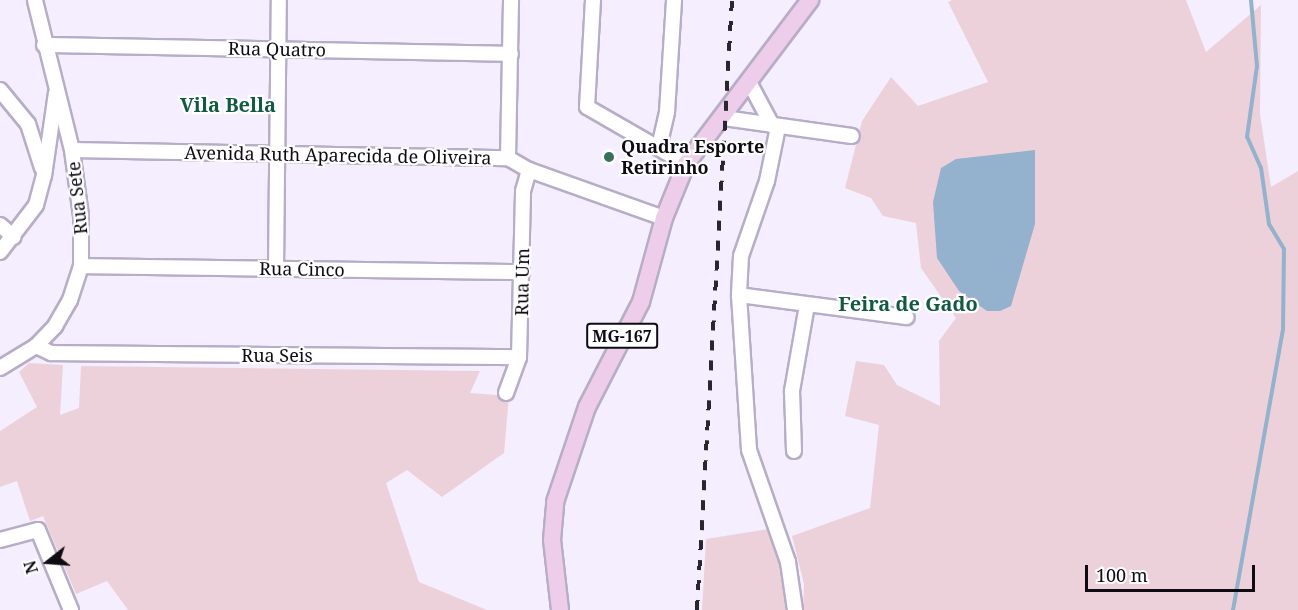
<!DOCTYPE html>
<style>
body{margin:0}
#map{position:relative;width:1298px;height:610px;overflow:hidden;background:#f4eefe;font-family:"Noto Serif",serif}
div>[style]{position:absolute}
.green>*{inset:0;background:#edd1da}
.water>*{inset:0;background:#94b1ce}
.stream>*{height:4px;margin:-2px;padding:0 2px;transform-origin:2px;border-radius:2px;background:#94b1ce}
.roads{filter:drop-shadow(2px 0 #b7adc7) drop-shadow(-2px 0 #b7adc7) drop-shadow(0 2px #b7adc7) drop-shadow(0 -2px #b7adc7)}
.minor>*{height:14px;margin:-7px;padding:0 7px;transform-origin:7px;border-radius:7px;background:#fff}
.major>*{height:16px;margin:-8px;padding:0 8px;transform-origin:8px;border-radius:8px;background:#eecdeb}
.rail>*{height:4px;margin-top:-2px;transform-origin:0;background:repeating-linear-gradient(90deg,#29262e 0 10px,transparent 0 20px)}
.dots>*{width:16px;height:16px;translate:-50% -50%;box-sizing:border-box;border:3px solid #fefefe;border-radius:50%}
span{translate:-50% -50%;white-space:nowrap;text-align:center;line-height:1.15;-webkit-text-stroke:4.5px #fefefe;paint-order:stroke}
.shield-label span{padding:2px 4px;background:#fefefe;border:2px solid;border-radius:4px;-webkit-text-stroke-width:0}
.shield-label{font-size:16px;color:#0e0b13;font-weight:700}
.street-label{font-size:18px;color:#0e0b13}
.poi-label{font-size:18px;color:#0e0b13;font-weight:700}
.left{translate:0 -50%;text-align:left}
.neighbourhood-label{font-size:20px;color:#115a41;font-weight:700}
.north{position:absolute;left:18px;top:532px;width:60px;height:60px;-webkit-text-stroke:4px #fefefe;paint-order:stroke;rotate:253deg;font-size:16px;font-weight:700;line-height:24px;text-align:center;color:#0e0b13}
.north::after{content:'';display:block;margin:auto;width:21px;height:27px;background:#0e0b13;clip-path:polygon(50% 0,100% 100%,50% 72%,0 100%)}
.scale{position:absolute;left:1085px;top:565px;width:170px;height:27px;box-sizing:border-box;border:3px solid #0e0b13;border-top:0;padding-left:8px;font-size:18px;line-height:21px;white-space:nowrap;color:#0e0b13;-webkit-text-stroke:4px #fefefe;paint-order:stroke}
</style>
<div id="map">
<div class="green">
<i style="clip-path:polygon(952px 0,1186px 0,1206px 52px,1261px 5px,1260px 114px,1271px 187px,1298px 171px,1298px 610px,803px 610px,804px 584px,792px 536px,870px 508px,879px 425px,845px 416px,856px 361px,884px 365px,897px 385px,940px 406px,939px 341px,956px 318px,921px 268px,916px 223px,883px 216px,871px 198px,845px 188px,862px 121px,891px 77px,918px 106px,988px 82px,948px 2px)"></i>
<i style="clip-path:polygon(29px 363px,63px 365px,60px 415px,79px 408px,81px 366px,480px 371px,470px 393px,509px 396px,504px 453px,442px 497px,407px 470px,386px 483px,419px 582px,487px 610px,128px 610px,107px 581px,76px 594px,43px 516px,30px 521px,17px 481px,0 487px,0 431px,37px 407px,19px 372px)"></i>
<i style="clip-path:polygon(769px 529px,789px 585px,789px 610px,702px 610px,706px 539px)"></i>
</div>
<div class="water">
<i style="clip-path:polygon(1035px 150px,1035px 224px,1011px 306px,1000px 311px,987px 311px,959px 291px,937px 258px,933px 202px,941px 168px,956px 159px)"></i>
</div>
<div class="stream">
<i style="left:1233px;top:610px;width:284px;rotate:-79.9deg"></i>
<i style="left:1283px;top:330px;width:81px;rotate:-89.3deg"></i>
<i style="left:1284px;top:249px;width:29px;rotate:-121deg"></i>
<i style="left:1269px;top:224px;width:57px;rotate:-98.1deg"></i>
<i style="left:1261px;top:168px;width:34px;rotate:-114deg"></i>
<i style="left:1247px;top:137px;width:72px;rotate:-82deg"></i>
<i style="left:1257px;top:66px;width:66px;rotate:-95.2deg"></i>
</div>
<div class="roads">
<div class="minor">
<i style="left:593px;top:0;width:107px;rotate:93.2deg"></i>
<i style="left:587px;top:107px;width:114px;rotate:29.9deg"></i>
<i style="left:44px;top:45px;width:467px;rotate:1.1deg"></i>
<i style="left:749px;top:82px;width:49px;rotate:61.9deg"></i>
<i style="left:0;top:90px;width:44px;rotate:50.5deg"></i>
<i style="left:28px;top:124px;width:46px;rotate:72.3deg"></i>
<i style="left:724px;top:118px;width:129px;rotate:8deg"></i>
<i style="left:778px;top:127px;width:55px;rotate:101.5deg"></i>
<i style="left:767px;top:181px;width:79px;rotate:109.1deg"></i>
<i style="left:741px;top:256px;width:39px;rotate:93deg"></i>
<i style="left:739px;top:295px;width:155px;rotate:86.3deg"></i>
<i style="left:749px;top:450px;width:119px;rotate:70.8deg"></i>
<i style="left:788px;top:562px;width:49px;rotate:81.7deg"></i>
<i style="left:659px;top:147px;width:36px;rotate:-77deg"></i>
<i style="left:667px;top:112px;width:112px;rotate:-86.4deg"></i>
<i style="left:72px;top:150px;width:436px;rotate:1.1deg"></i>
<i style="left:508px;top:158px;width:24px;rotate:30deg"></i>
<i style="left:529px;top:170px;width:143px;rotate:19.6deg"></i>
<i style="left:508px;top:158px;width:158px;rotate:-88.9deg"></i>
<i style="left:0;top:225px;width:18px;rotate:41deg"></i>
<i style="left:0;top:252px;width:59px;rotate:-52.5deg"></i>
<i style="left:36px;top:205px;width:30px;rotate:-75deg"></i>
<i style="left:44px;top:176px;width:84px;rotate:-81.8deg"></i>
<i style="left:81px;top:266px;width:441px;rotate:0.8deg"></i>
<i style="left:276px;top:269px;width:269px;rotate:-89.4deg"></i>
<i style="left:739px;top:295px;width:169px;rotate:7.5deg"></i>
<i style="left:36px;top:346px;width:17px;rotate:25deg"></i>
<i style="left:51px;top:353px;width:468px;rotate:0.5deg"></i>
<i style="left:0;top:368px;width:42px;rotate:-31.4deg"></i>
<i style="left:36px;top:346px;width:28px;rotate:-46deg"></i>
<i style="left:55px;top:326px;width:30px;rotate:-60deg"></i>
<i style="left:70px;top:300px;width:36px;rotate:-72deg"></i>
<i style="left:81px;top:266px;width:50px;rotate:-90deg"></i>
<i style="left:81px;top:216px;width:67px;rotate:-97.8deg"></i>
<i style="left:72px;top:150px;width:154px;rotate:-103.9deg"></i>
<i style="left:506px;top:393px;width:38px;rotate:-70deg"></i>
<i style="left:519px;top:357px;width:166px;rotate:-88.6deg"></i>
<i style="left:523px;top:191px;width:22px;rotate:-74deg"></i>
<i style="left:794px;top:451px;width:60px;rotate:-91.9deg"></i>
<i style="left:792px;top:391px;width:87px;rotate:-80.1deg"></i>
<i style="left:0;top:540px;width:39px;rotate:-15deg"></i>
<i style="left:38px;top:530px;width:87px;rotate:67.6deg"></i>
</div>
<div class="major">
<i style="left:560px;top:610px;width:70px;rotate:-96.5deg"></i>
<i style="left:552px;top:540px;width:38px;rotate:-85deg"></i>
<i style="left:555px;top:502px;width:100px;rotate:-71.4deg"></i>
<i style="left:587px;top:407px;width:118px;rotate:-62.8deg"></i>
<i style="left:641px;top:302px;width:87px;rotate:-74.7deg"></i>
<i style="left:664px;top:218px;width:58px;rotate:-67.8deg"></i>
<i style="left:686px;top:164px;width:206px;rotate:-52.9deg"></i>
</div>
</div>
<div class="rail">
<i style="left:697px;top:610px;width:611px;rotate:-86.72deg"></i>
</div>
<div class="dots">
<i style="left:609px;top:157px;background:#38725b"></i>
</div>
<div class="shield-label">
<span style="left:622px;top:336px">MG-167</span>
</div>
<div class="street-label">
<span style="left:277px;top:49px;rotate:1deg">Rua Quatro</span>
<span style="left:338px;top:155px;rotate:1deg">Avenida Ruth Aparecida de Oliveira</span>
<span style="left:77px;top:198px;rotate:-96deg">Rua Sete</span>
<span style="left:302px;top:269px;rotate:1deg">Rua Cinco</span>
<span style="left:522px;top:282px;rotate:-89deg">Rua Um</span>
<span style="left:277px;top:355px">Rua Seis</span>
</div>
<div class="poi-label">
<span class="left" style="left:621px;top:157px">Quadra Esporte<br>Retirinho</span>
</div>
<div class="neighbourhood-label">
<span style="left:228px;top:104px">Vila Bella</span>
<span style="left:908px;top:303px">Feira de Gado</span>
</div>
<div class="north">N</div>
<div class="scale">100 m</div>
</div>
